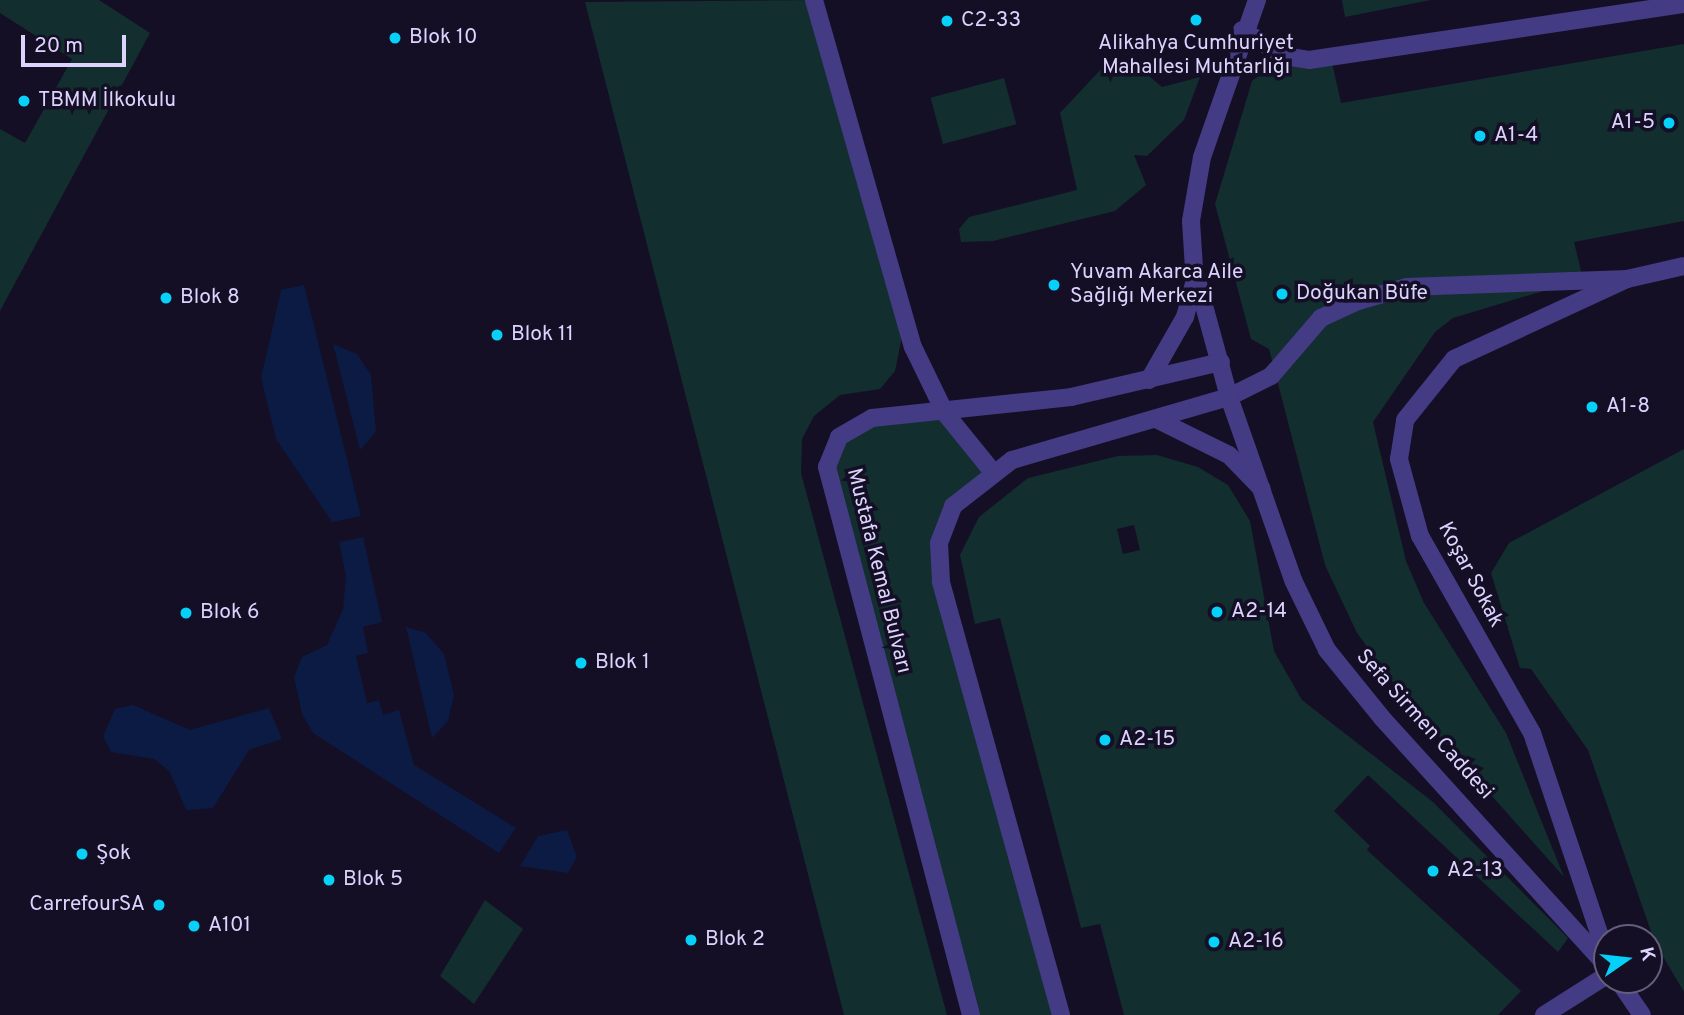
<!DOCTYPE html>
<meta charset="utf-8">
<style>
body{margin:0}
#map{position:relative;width:1684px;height:1015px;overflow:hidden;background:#140f25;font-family:Overpass,sans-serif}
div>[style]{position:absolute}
.green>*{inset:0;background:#122e2f;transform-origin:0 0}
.water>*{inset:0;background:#0b1b43}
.minor>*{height:18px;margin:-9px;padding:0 9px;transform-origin:9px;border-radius:9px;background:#433b84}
.tertiary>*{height:18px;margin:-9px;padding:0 9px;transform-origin:9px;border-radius:9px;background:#433b84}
.dots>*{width:19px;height:19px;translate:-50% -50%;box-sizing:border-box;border:4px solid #140f25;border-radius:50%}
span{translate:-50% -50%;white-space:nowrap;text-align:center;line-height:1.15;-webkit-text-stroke:7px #140f25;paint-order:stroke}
.poi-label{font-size:21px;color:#dcd4ff}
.left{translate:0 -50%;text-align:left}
.right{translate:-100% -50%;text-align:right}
.street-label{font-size:21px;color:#dcd4ff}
.north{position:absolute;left:1593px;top:924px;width:70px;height:70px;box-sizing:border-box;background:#140f25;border:2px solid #645e7c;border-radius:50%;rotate:76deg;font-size:19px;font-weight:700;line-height:28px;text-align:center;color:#dcd4ff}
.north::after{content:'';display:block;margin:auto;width:24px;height:32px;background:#03d1fc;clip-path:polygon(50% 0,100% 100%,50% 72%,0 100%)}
.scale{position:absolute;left:21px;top:35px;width:105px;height:32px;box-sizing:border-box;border:4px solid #dcd4ff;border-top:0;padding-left:9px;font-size:21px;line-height:24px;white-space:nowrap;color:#dcd4ff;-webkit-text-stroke:5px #140f25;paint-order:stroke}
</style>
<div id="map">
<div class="green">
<i style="clip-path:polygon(0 0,99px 0,150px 33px,0 311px,0 129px,25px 143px,72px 59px,0 13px)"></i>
<i style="clip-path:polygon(814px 0,900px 296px,901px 341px,895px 371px,880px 389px,840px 395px,814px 416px,802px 439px,801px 473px,947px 1015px,844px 1015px,585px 2px)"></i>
<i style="clip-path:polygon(1342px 0,1431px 0,1345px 17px)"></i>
<i style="clip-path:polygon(1684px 44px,1684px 221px,1574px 242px,1583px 279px,1453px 318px,1435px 332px,1373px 422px,1406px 561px,1424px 603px,1506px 733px,1564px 877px,1403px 696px,1357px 633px,1325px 565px,1269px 349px,1251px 339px,1215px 204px,1252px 81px,1284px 56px,1331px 58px,1341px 103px)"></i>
<i style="clip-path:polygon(1136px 65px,1162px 87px,1200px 77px,1184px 120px,1147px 156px,1134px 155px,1146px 185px,1115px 211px,993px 241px,961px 242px,959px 229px,969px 217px,1077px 190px,1060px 113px,1104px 66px)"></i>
<i style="left:1004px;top:78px;width:48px;height:76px;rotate:75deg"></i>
<i style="clip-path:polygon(945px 413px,992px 471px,953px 506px,939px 543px,1061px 1015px,971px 1015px,833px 496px,839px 437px,872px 418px)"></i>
<i style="clip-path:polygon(1684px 449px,1684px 992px,1655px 943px,1588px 750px,1531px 669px,1520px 668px,1491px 573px,1509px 543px)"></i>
<i style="clip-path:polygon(evenodd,1157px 455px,1198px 467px,1228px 485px,1250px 521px,1274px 651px,1302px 700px,1433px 802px,1568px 938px,1558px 952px,1368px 775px,1334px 811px,1370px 846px,1367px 850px,1521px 991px,1498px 1015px,1124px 1015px,1100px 924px,1081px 928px,1000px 618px,975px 624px,960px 555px,979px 517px,1028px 478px,1118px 456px,1157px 455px,1134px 525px,1140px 550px,1123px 554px,1117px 529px,1134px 525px)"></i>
<i style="clip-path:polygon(485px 900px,523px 929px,474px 1004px,440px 976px)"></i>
</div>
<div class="water">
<i style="clip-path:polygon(304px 285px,361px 516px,332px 522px,276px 439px,261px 378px,281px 290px)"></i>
<i style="clip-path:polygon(333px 344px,357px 354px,371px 375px,376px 432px,360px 450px)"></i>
<i style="clip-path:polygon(363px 537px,382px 622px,363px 627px,368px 653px,356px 656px,367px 703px,379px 700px,383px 715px,399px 710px,414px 765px,516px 828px,499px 853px,313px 733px,302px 714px,294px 677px,302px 657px,327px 645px,343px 609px,346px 576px,339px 542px)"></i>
<i style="clip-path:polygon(406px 627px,426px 633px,444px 654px,454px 695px,448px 721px,432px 738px)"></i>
<i style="clip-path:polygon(133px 705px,190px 730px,269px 708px,282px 739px,249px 750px,213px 808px,186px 810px,170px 772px,154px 759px,111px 752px,103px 736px,115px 709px)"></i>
<i style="clip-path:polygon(567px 830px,577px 857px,568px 873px,520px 866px,538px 836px)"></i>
</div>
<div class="minor">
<i style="left:814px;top:0;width:361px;rotate:74.1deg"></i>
<i style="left:913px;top:347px;width:73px;rotate:64.1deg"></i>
<i style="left:945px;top:413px;width:75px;rotate:51deg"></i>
<i style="left:1242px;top:30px;width:49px;rotate:31.8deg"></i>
<i style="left:1284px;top:56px;width:25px;rotate:9deg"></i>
<i style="left:1309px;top:60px;width:379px;rotate:-8.5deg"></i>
<i style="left:1229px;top:397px;width:47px;rotate:-26.6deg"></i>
<i style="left:1271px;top:376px;width:77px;rotate:-49.2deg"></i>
<i style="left:1321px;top:318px;width:41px;rotate:-24.7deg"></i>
<i style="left:1358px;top:301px;width:51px;rotate:-15.9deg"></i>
<i style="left:1407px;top:287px;width:220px;rotate:-2.1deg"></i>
<i style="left:1627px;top:279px;width:58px;rotate:-12.8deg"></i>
<i style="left:1607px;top:957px;width:236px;rotate:-108.5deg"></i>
<i style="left:1532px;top:733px;width:227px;rotate:-119.6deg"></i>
<i style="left:1420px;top:536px;width:80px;rotate:-105.3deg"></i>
<i style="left:1399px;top:459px;width:39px;rotate:-81deg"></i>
<i style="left:1405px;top:420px;width:78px;rotate:-51.2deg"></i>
<i style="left:1454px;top:359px;width:191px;rotate:-24.8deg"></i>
<i style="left:1544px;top:1015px;width:75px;rotate:-32.4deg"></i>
</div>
<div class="tertiary">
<i style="left:1257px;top:0;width:166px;rotate:109.3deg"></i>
<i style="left:1202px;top:157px;width:65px;rotate:99.8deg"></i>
<i style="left:1191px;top:221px;width:48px;rotate:86.4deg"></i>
<i style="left:1194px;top:269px;width:133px;rotate:74.7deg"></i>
<i style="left:1229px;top:397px;width:194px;rotate:70.7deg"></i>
<i style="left:1293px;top:580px;width:78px;rotate:64.1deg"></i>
<i style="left:1327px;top:650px;width:87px;rotate:51deg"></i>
<i style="left:1382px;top:718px;width:335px;rotate:47.8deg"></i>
<i style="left:1149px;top:380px;width:73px;rotate:-60.3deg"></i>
<i style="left:1185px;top:317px;width:39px;rotate:-75deg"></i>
<i style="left:1156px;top:419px;width:81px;rotate:26.3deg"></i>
<i style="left:1229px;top:455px;width:47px;rotate:45.9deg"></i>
<i style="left:1618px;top:980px;width:42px;rotate:55.6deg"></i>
<i style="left:971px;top:1015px;width:567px;rotate:-104.72deg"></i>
<i style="left:827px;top:467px;width:32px;rotate:-68deg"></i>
<i style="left:839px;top:437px;width:38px;rotate:-30deg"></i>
<i style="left:872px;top:418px;width:200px;rotate:-6deg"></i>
<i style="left:1071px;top:397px;width:154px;rotate:-13.1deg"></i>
<i style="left:1061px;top:1015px;width:450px;rotate:-105.5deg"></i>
<i style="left:941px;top:581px;width:38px;rotate:-93deg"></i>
<i style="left:939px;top:543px;width:40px;rotate:-69deg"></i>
<i style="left:953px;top:506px;width:75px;rotate:-37.9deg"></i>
<i style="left:1012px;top:460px;width:226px;rotate:-16.2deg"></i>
</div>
<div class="dots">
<i style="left:1196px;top:20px;background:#03d1fc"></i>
<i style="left:947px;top:21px;background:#03d1fc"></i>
<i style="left:395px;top:38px;background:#03d1fc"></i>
<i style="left:24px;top:101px;background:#03d1fc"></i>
<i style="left:1669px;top:123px;background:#03d1fc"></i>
<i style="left:1480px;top:136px;background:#03d1fc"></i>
<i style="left:1054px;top:285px;background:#03d1fc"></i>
<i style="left:1282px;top:294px;background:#03d1fc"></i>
<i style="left:166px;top:298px;background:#03d1fc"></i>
<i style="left:497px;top:335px;background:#03d1fc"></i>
<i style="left:1592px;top:407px;background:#03d1fc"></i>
<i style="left:1217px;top:612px;background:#03d1fc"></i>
<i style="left:186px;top:613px;background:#03d1fc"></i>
<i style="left:581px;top:663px;background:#03d1fc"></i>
<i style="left:1105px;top:740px;background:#03d1fc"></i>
<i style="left:82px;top:854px;background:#03d1fc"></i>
<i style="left:1433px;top:871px;background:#03d1fc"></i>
<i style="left:329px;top:880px;background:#03d1fc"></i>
<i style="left:159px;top:905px;background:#03d1fc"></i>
<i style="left:194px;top:926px;background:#03d1fc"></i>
<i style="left:691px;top:940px;background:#03d1fc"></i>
<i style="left:1214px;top:942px;background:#03d1fc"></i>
</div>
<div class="poi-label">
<span class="left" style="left:961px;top:21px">C2-33</span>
<span class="left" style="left:409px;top:38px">Blok 10</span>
<span style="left:1196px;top:56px">Alikahya Cumhuriyet<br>Mahallesi Muhtarlığı</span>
<span class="left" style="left:38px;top:101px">TBMM İlkokulu</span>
<span class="right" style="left:1655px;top:123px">A1-5</span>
<span class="left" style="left:1494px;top:136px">A1-4</span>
<span class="left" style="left:1070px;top:285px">Yuvam Akarca Aile<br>Sağlığı Merkezi</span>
<span class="left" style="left:1296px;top:294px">Doğukan Büfe</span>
<span class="left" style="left:180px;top:298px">Blok 8</span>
<span class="left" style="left:511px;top:335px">Blok 11</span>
<span class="left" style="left:1606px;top:407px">A1-8</span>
<span class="left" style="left:1231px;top:612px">A2-14</span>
<span class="left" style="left:200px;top:613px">Blok 6</span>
<span class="left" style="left:595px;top:663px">Blok 1</span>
<span class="left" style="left:1119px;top:740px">A2-15</span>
<span class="left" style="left:96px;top:854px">Şok</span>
<span class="left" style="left:1447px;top:871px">A2-13</span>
<span class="left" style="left:343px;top:880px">Blok 5</span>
<span class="right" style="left:145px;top:905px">CarrefourSA</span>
<span class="left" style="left:208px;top:926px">A101</span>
<span class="left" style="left:705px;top:940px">Blok 2</span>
<span class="left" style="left:1228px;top:942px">A2-16</span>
</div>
<div class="street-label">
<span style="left:878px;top:571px;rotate:76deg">Mustafa Kemal Bulvarı</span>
<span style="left:1470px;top:575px;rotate:62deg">Koşar Sokak</span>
<span style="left:1424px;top:725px;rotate:48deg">Sefa Sirmen Caddesi</span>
</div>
<div class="north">K</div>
<div class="scale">20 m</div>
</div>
